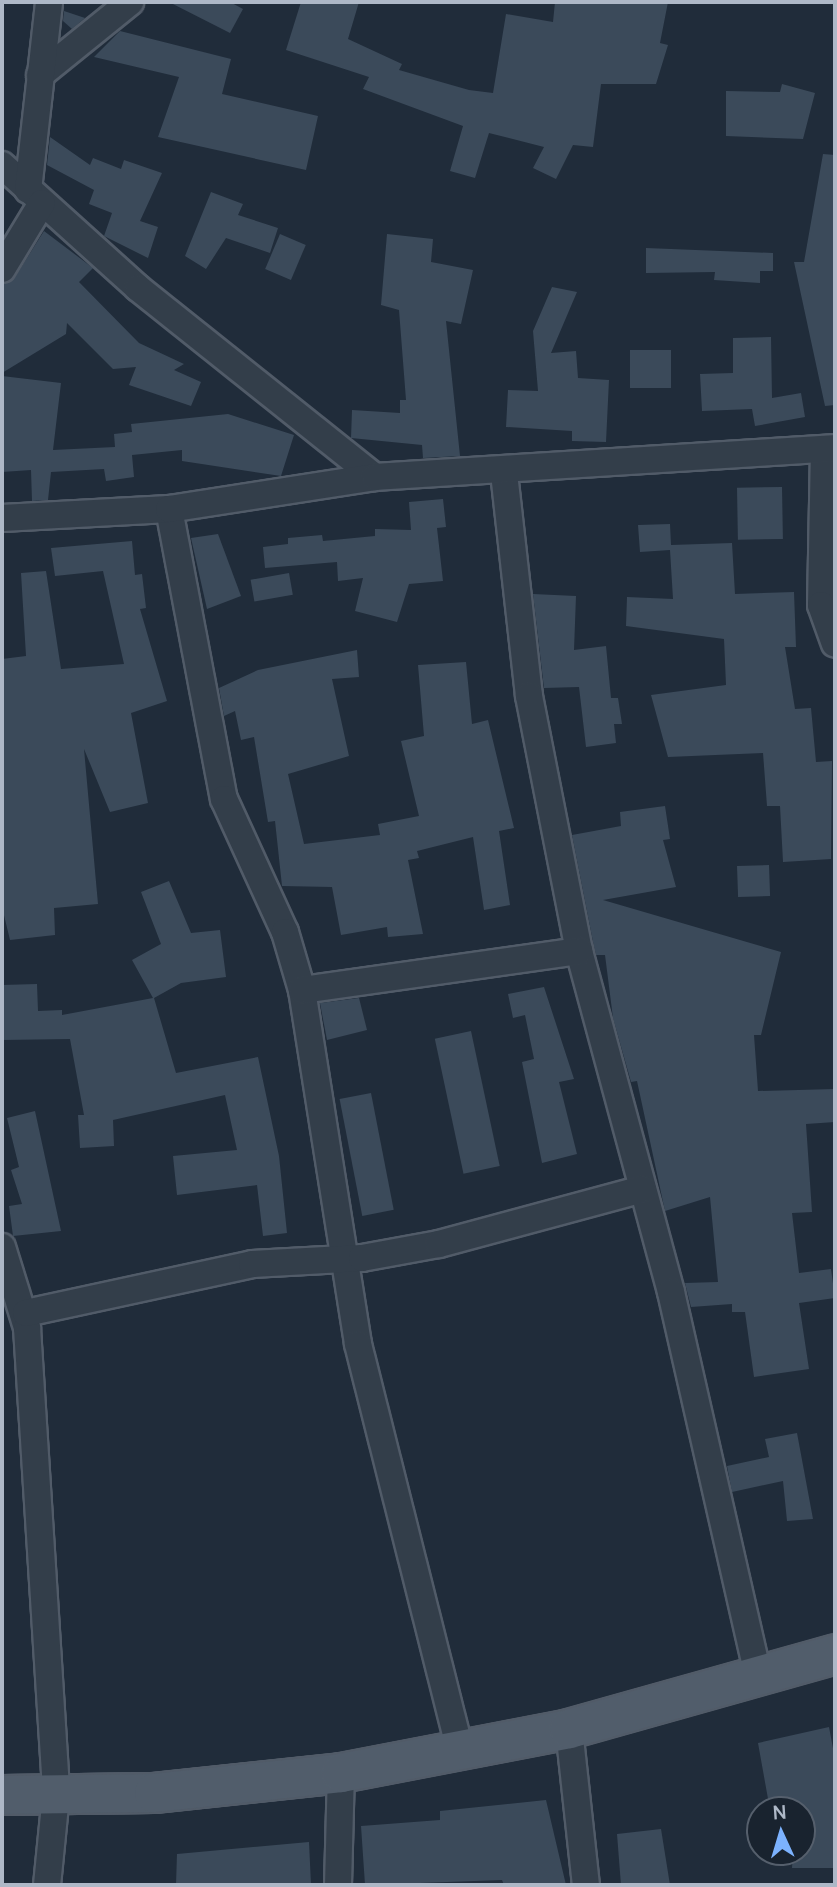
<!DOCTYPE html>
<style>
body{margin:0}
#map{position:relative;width:837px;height:1887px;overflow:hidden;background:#202c3a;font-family:Manrope,sans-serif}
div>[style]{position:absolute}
.building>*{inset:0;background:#3b4a5a;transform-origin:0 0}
.roads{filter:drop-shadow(2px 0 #515b68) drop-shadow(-2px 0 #515b68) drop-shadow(0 2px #515b68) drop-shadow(0 -2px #515b68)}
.street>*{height:26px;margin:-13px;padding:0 13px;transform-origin:13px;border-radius:13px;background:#333e4a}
.primary>*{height:38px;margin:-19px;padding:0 19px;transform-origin:19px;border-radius:19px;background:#515d6b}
span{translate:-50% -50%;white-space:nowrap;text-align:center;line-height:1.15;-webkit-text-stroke:5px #19232f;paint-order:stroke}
.frame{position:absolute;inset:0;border:4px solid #aeb8c7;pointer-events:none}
.north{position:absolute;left:746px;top:1796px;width:70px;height:70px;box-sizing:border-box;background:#19232f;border:2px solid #555f6c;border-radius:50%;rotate:356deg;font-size:19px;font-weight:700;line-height:28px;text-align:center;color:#aeb8c7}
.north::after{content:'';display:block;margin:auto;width:24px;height:32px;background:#7cb2fe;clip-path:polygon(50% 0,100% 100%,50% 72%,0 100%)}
</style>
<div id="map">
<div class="building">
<i style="clip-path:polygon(169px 2px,230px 2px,243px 9px,230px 33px)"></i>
<i style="clip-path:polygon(301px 2px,359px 2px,348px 39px,402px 64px,399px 70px,469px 90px,493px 93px,506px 14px,553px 22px,555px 2px,668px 2px,660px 43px,668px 45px,656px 84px,601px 84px,593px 147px,573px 145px,556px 179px,533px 168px,544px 147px,489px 133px,475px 178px,450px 171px,463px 126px,363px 89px,369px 77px,286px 50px)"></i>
<i style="clip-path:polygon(64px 11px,85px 18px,72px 29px,63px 21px)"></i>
<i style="clip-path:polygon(120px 31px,231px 59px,222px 94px,318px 116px,306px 170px,158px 137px,179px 77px,94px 57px)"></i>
<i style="clip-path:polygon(782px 84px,815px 93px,803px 139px,726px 136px,726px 91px,780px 92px)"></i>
<i style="clip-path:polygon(50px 137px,90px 165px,93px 158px,121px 169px,124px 160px,162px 173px,140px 221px,158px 227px,148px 258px,104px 236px,112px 213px,89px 204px,94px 190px,47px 165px)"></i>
<i style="clip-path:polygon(823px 154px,835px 155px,835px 405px,825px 406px,794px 262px,804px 262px)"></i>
<i style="clip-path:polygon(211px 192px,243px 204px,238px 215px,278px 228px,270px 253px,226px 238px,206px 269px,185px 256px)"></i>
<i style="clip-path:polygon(44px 231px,93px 268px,79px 282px,139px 343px,184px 364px,174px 370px,201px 382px,191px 406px,129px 385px,136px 367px,113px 369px,67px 323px,66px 334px,2px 373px,2px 285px,15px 277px)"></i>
<i style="left:280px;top:234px;width:28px;height:38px;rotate:23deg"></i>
<i style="clip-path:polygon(387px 234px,433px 239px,431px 262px,473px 270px,461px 324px,446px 321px,460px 456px,423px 458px,422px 445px,351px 438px,352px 410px,400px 413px,400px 400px,406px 400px,399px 310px,381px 305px)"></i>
<i style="clip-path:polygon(646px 248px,773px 253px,773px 271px,760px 271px,760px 283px,714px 280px,715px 272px,646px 273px)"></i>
<i style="clip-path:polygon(552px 287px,577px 292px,551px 353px,576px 351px,578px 378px,609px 380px,606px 442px,572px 441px,572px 431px,506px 427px,508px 390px,538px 391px,533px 331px)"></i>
<i style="clip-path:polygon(771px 337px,772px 398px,801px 393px,805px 417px,755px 426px,752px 409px,702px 411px,700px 374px,733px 373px,733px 338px)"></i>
<i style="left:630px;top:350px;width:41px;height:38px"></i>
<i style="clip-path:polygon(2px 376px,61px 383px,53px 450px,115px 447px,114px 434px,132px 432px,131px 424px,228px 414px,294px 435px,281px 476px,182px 461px,182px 450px,132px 455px,134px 477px,106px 481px,104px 469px,51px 472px,48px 500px,32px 501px,31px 470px,2px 472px)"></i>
<i style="left:782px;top:487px;width:52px;height:45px;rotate:89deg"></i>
<i style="clip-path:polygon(443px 499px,446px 527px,437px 528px,443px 581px,409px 584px,397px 622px,355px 611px,363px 578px,338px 581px,337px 562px,265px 568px,263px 547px,288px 544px,288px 538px,322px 535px,323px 541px,375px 536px,375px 529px,411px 530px,409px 502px)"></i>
<i style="clip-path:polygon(670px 524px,671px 545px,732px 543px,735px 594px,794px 592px,796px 647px,785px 647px,795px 709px,811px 708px,816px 762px,832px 761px,831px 859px,783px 862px,780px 806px,767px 806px,763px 753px,668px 757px,651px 695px,726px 685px,724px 639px,626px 626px,627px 597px,673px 599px,670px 550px,640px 552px,638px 525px)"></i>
<i style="clip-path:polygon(218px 534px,241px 596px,207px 609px,191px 538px)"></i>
<i style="clip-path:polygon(132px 541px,135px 575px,142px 574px,146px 608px,140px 609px,167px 701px,131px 713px,148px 803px,110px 812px,84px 749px,98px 904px,54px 908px,55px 935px,10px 940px,2px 907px,2px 659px,26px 656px,21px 573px,46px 571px,61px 669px,124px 664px,103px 571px,55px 576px,51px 548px)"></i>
<i style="left:289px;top:573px;width:22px;height:39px;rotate:80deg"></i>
<i style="clip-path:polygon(533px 594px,576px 596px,574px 650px,606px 646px,611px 698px,618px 698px,622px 724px,614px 724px,616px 743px,586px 747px,579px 687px,544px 688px)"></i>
<i style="clip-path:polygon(357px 650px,359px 677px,332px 679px,349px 756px,288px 774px,304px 844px,380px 835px,378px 824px,419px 816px,401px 741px,424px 736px,418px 665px,466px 662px,472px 724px,488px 720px,514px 828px,499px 831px,510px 905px,484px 910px,473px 837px,417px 851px,419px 858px,408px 860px,423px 934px,388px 937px,387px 927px,341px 935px,332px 887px,282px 886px,275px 821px,268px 822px,254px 737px,241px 740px,235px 711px,224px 716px,219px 688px,258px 670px)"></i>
<i style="clip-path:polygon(665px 806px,670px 839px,663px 840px,676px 887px,603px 900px,781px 952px,761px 1035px,754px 1035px,758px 1091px,835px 1089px,835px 1122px,806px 1124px,812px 1212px,792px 1213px,799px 1273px,831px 1269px,835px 1298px,799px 1303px,809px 1369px,754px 1377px,745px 1312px,732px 1312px,732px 1304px,691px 1307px,685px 1283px,718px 1282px,710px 1197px,665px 1211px,637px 1081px,631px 1082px,613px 1018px,605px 955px,596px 955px,594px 947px,572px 835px,621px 826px,620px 812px)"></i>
<i style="left:769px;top:865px;width:31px;height:32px;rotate:88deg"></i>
<i style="clip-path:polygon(169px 881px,191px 933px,220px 930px,226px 977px,181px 983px,154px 998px,176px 1073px,258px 1057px,279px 1156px,287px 1233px,263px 1236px,257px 1185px,177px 1195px,173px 1156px,237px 1150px,225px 1095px,113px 1120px,114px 1146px,80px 1148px,78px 1115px,84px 1115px,70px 1039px,2px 1040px,2px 985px,37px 984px,38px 1011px,62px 1010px,62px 1015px,153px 998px,132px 960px,161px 944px,141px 892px)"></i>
<i style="clip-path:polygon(544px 987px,574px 1079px,559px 1082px,577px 1154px,542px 1163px,522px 1062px,534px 1059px,525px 1015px,513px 1018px,508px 994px)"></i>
<i style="clip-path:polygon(359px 998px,367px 1030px,327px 1040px,320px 1003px)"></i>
<i style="left:471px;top:1031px;width:138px;height:37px;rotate:78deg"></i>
<i style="left:371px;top:1093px;width:119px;height:32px;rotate:79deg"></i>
<i style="clip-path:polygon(35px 1111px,61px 1231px,13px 1236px,9px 1206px,22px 1204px,11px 1170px,19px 1167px,7px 1118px)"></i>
<i style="clip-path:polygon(797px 1433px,813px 1519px,787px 1521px,783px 1481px,732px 1492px,727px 1466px,769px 1457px,765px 1439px)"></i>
<i style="clip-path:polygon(829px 1727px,835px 1759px,835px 1868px,792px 1868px,793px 1852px,802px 1852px,802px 1810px,770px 1810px,758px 1743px)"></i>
<i style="clip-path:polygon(546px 1800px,566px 1885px,504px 1885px,502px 1880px,365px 1885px,361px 1826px,440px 1820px,440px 1811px)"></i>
<i style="clip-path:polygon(661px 1829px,670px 1885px,621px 1885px,617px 1834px)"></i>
<i style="clip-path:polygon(309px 1842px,311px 1885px,176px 1885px,177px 1854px)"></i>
</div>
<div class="roads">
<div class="street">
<i style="left:40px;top:75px;width:116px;rotate:-39deg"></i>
<i style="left:2px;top:165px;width:183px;rotate:42.1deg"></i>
<i style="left:138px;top:288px;width:303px;rotate:38.6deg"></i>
<i style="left:28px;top:190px;width:189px;rotate:-83.6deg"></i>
<i style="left:2px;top:269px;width:77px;rotate:-58.8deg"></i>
<i style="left:824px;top:449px;width:156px;rotate:91.1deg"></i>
<i style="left:821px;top:605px;width:41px;rotate:70.3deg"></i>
<i style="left:504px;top:473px;width:224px;rotate:83.6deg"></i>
<i style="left:529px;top:696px;width:260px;rotate:78.9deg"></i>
<i style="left:579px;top:951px;width:353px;rotate:74.9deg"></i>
<i style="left:671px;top:1292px;width:394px;rotate:77.2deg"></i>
<i style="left:169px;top:509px;width:295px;rotate:79.3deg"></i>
<i style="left:224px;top:799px;width:146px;rotate:65.4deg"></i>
<i style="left:285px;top:932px;width:60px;rotate:73.7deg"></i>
<i style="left:302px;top:990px;width:358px;rotate:81deg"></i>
<i style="left:358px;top:1344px;width:419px;rotate:75.9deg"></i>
<i style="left:2px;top:518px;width:167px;rotate:-3.1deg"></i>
<i style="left:169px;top:509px;width:208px;rotate:-8.8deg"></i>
<i style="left:375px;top:477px;width:461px;rotate:-3.6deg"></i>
<i style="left:302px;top:990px;width:280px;rotate:-8deg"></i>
<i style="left:2px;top:1247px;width:85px;rotate:72.8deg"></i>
<i style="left:27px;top:1328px;width:468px;rotate:86.4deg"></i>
<i style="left:56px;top:1795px;width:90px;rotate:95.7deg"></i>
<i style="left:26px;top:1313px;width:231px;rotate:-12.2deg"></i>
<i style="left:252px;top:1264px;width:110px;rotate:-3.1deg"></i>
<i style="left:362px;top:1258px;width:78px;rotate:-10.3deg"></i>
<i style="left:439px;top:1244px;width:211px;rotate:-15.1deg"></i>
<i style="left:569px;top:1729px;width:157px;rotate:83.8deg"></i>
<i style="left:338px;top:1885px;width:112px;rotate:-88.5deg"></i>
</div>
<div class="primary">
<i style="left:2px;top:1795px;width:152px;rotate:-0.8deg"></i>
<i style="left:154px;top:1793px;width:188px;rotate:-6.1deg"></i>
<i style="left:341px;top:1773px;width:232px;rotate:-10.9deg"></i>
<i style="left:569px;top:1729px;width:276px;rotate:-15.7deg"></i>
</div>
</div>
<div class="frame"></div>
<div class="north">N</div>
</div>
